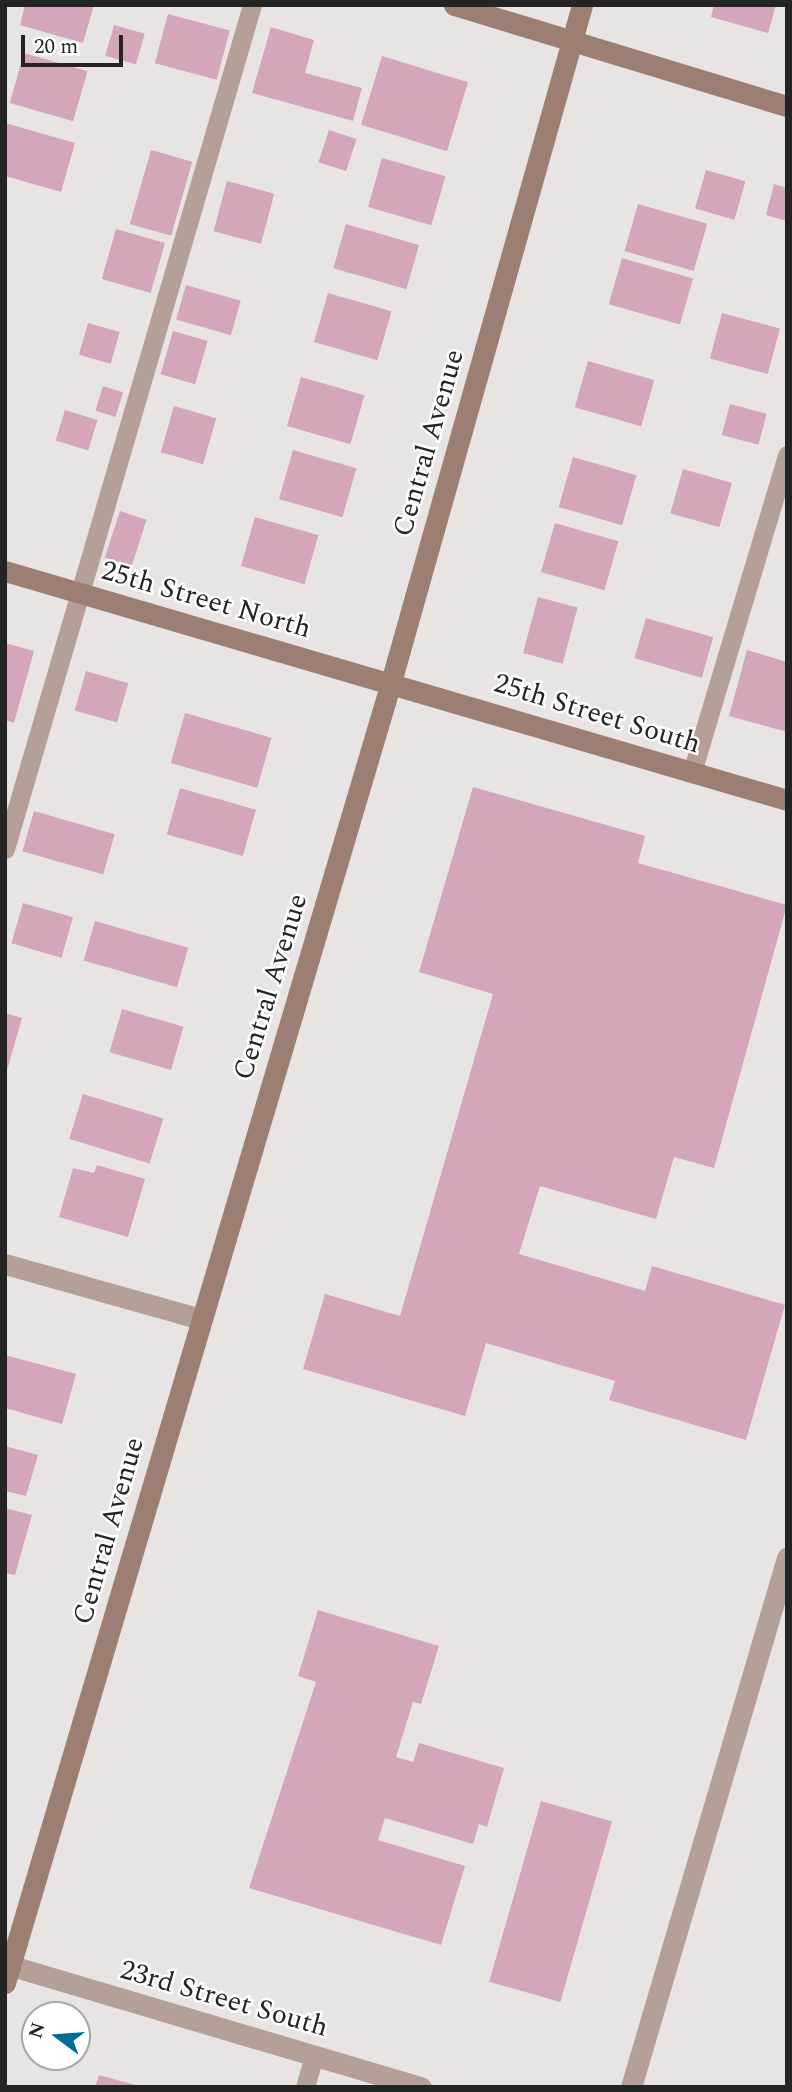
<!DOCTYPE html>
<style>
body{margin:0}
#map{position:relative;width:792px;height:2092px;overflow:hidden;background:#e9e4e4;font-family:Spectral,serif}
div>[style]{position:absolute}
.building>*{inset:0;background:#d4a6bc;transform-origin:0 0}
.lane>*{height:19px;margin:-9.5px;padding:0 9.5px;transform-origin:9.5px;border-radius:9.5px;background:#b5a097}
.street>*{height:21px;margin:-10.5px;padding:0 10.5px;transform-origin:10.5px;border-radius:10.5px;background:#b5a097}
.secondary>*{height:21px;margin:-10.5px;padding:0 10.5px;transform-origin:10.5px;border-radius:10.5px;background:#9c7f72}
span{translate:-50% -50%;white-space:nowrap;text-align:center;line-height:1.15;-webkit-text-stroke:5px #fff;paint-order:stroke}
.street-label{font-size:28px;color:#252424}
.frame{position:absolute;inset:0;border:7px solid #252424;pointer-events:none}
.north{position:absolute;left:21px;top:2001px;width:70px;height:70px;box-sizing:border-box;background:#fff;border:2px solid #a8a7a7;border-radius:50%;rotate:286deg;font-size:19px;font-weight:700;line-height:28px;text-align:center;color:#252424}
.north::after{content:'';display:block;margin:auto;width:24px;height:32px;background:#006c99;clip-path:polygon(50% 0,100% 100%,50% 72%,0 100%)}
.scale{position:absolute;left:21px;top:35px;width:102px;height:32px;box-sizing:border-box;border:4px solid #252424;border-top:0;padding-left:9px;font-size:21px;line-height:24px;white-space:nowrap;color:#252424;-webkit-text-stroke:5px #fff;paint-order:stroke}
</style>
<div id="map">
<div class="building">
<i style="clip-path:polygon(25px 5px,94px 5px,83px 43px,20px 25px)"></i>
<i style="clip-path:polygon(714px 5px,776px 5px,768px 33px,711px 17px)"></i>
<i style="left:168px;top:14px;width:64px;height:51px;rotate:15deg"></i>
<i style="left:114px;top:25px;width:32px;height:32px;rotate:16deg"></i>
<i style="clip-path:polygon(271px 27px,314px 40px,305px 73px,362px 88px,353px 121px,252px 93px)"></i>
<i style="left:24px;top:53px;width:66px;height:52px;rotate:16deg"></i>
<i style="left:382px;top:56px;width:90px;height:72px;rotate:17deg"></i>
<i style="clip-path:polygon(5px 123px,75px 143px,61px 192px,5px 176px)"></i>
<i style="left:329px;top:130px;width:29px;height:34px;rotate:18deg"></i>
<i style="left:151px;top:150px;width:43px;height:77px;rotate:16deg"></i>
<i style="left:382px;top:158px;width:66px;height:51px;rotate:16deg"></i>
<i style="left:706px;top:170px;width:41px;height:40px;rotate:16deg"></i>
<i style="left:227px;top:181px;width:49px;height:52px;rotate:15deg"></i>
<i style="clip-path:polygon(774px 184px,787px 188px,787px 221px,766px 215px)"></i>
<i style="left:638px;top:204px;width:72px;height:49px;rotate:16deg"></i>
<i style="left:346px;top:224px;width:76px;height:46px;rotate:16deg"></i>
<i style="left:116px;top:229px;width:51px;height:52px;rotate:16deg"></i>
<i style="left:622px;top:258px;width:74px;height:48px;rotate:16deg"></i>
<i style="left:186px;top:285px;width:57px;height:36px;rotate:16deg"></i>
<i style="left:328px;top:293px;width:66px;height:51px;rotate:16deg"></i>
<i style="left:722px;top:313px;width:60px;height:47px;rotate:15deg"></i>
<i style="left:88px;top:323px;width:33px;height:33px;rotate:16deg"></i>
<i style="left:173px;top:331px;width:36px;height:45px;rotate:16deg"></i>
<i style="left:588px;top:361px;width:69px;height:48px;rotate:16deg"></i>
<i style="left:301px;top:377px;width:66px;height:51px;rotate:16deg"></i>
<i style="left:103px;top:386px;width:21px;height:26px;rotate:17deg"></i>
<i style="left:730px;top:404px;width:38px;height:32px;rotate:15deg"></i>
<i style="left:174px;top:406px;width:44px;height:48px;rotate:16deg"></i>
<i style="left:65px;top:410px;width:34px;height:32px;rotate:17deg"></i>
<i style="left:293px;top:450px;width:66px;height:51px;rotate:16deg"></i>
<i style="left:573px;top:457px;width:66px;height:52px;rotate:16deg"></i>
<i style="left:683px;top:469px;width:51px;height:46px;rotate:16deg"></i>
<i style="left:120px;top:511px;width:28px;height:49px;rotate:18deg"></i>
<i style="left:255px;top:517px;width:66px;height:51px;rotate:16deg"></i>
<i style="left:555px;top:523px;width:66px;height:51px;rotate:16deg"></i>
<i style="left:538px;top:597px;width:41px;height:58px;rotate:15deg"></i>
<i style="left:646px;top:618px;width:70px;height:42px;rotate:16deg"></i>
<i style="clip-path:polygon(5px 643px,34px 651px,14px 723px,5px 720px)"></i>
<i style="clip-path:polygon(747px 650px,787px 662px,787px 732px,729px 716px)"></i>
<i style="left:86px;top:671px;width:44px;height:41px;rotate:16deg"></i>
<i style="left:185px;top:713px;width:90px;height:52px;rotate:16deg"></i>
<i style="clip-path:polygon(473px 787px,645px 836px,638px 863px,787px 905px,714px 1168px,674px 1157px,656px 1219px,540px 1186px,519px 1254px,645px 1291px,652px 1266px,785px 1305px,746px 1440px,609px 1400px,615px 1381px,486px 1343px,465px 1416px,303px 1369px,325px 1294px,400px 1316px,493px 994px,419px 972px)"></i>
<i style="left:180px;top:788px;width:79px;height:48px;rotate:16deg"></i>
<i style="left:34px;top:811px;width:84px;height:42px;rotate:16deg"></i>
<i style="left:23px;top:903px;width:52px;height:42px;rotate:16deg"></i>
<i style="left:95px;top:921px;width:97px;height:41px;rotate:16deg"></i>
<i style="left:122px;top:1009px;width:64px;height:45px;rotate:16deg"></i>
<i style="clip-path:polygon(5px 1013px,22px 1018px,6px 1074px,5px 1074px)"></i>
<i style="left:83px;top:1094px;width:84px;height:47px;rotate:17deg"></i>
<i style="clip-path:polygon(97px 1165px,145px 1179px,128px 1237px,59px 1217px,73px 1168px,94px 1173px)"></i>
<i style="clip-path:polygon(5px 1355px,76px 1374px,62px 1424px,5px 1408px)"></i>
<i style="clip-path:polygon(5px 1446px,38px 1455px,26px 1496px,5px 1491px)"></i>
<i style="clip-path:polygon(5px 1508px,32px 1515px,15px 1575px,5px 1573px)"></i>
<i style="clip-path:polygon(318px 1610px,439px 1646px,421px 1704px,413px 1702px,396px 1757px,413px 1762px,419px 1743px,504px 1768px,487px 1827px,479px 1824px,473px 1844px,385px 1818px,378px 1840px,465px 1866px,441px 1945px,249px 1888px,316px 1682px,298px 1676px)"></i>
<i style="left:541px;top:1801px;width:74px;height:188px;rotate:16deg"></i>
<i style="clip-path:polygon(99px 2075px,139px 2086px,138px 2087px,95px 2087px)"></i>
</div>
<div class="lane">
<i style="left:692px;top:772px;width:331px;rotate:-73.3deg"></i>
<i style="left:5px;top:849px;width:879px;rotate:-73.69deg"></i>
<i style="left:305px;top:2087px;width:33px;rotate:-74deg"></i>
</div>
<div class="street">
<i style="left:5px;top:1264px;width:204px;rotate:15.7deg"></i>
<i style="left:5px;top:1964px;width:434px;rotate:16.5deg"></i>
<i style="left:631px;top:2087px;width:552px;rotate:-73.57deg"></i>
</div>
<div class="secondary">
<i style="left:454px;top:5px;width:348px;rotate:16.9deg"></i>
<i style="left:5px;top:571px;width:815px;rotate:16.32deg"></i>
<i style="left:5px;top:1983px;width:1357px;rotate:-73.47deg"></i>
<i style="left:391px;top:682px;width:703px;rotate:-74.24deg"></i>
</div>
<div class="street-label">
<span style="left:429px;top:443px;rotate:-74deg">Central Avenue</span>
<span style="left:206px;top:600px;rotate:16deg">25th Street North</span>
<span style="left:597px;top:714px;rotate:17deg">25th Street South</span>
<span style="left:271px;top:987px;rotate:-73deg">Central Avenue</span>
<span style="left:109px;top:1531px;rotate:-74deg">Central Avenue</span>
<span style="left:224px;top:1999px;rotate:16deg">23rd Street South</span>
</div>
<div class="frame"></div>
<div class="north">N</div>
<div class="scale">20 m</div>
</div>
